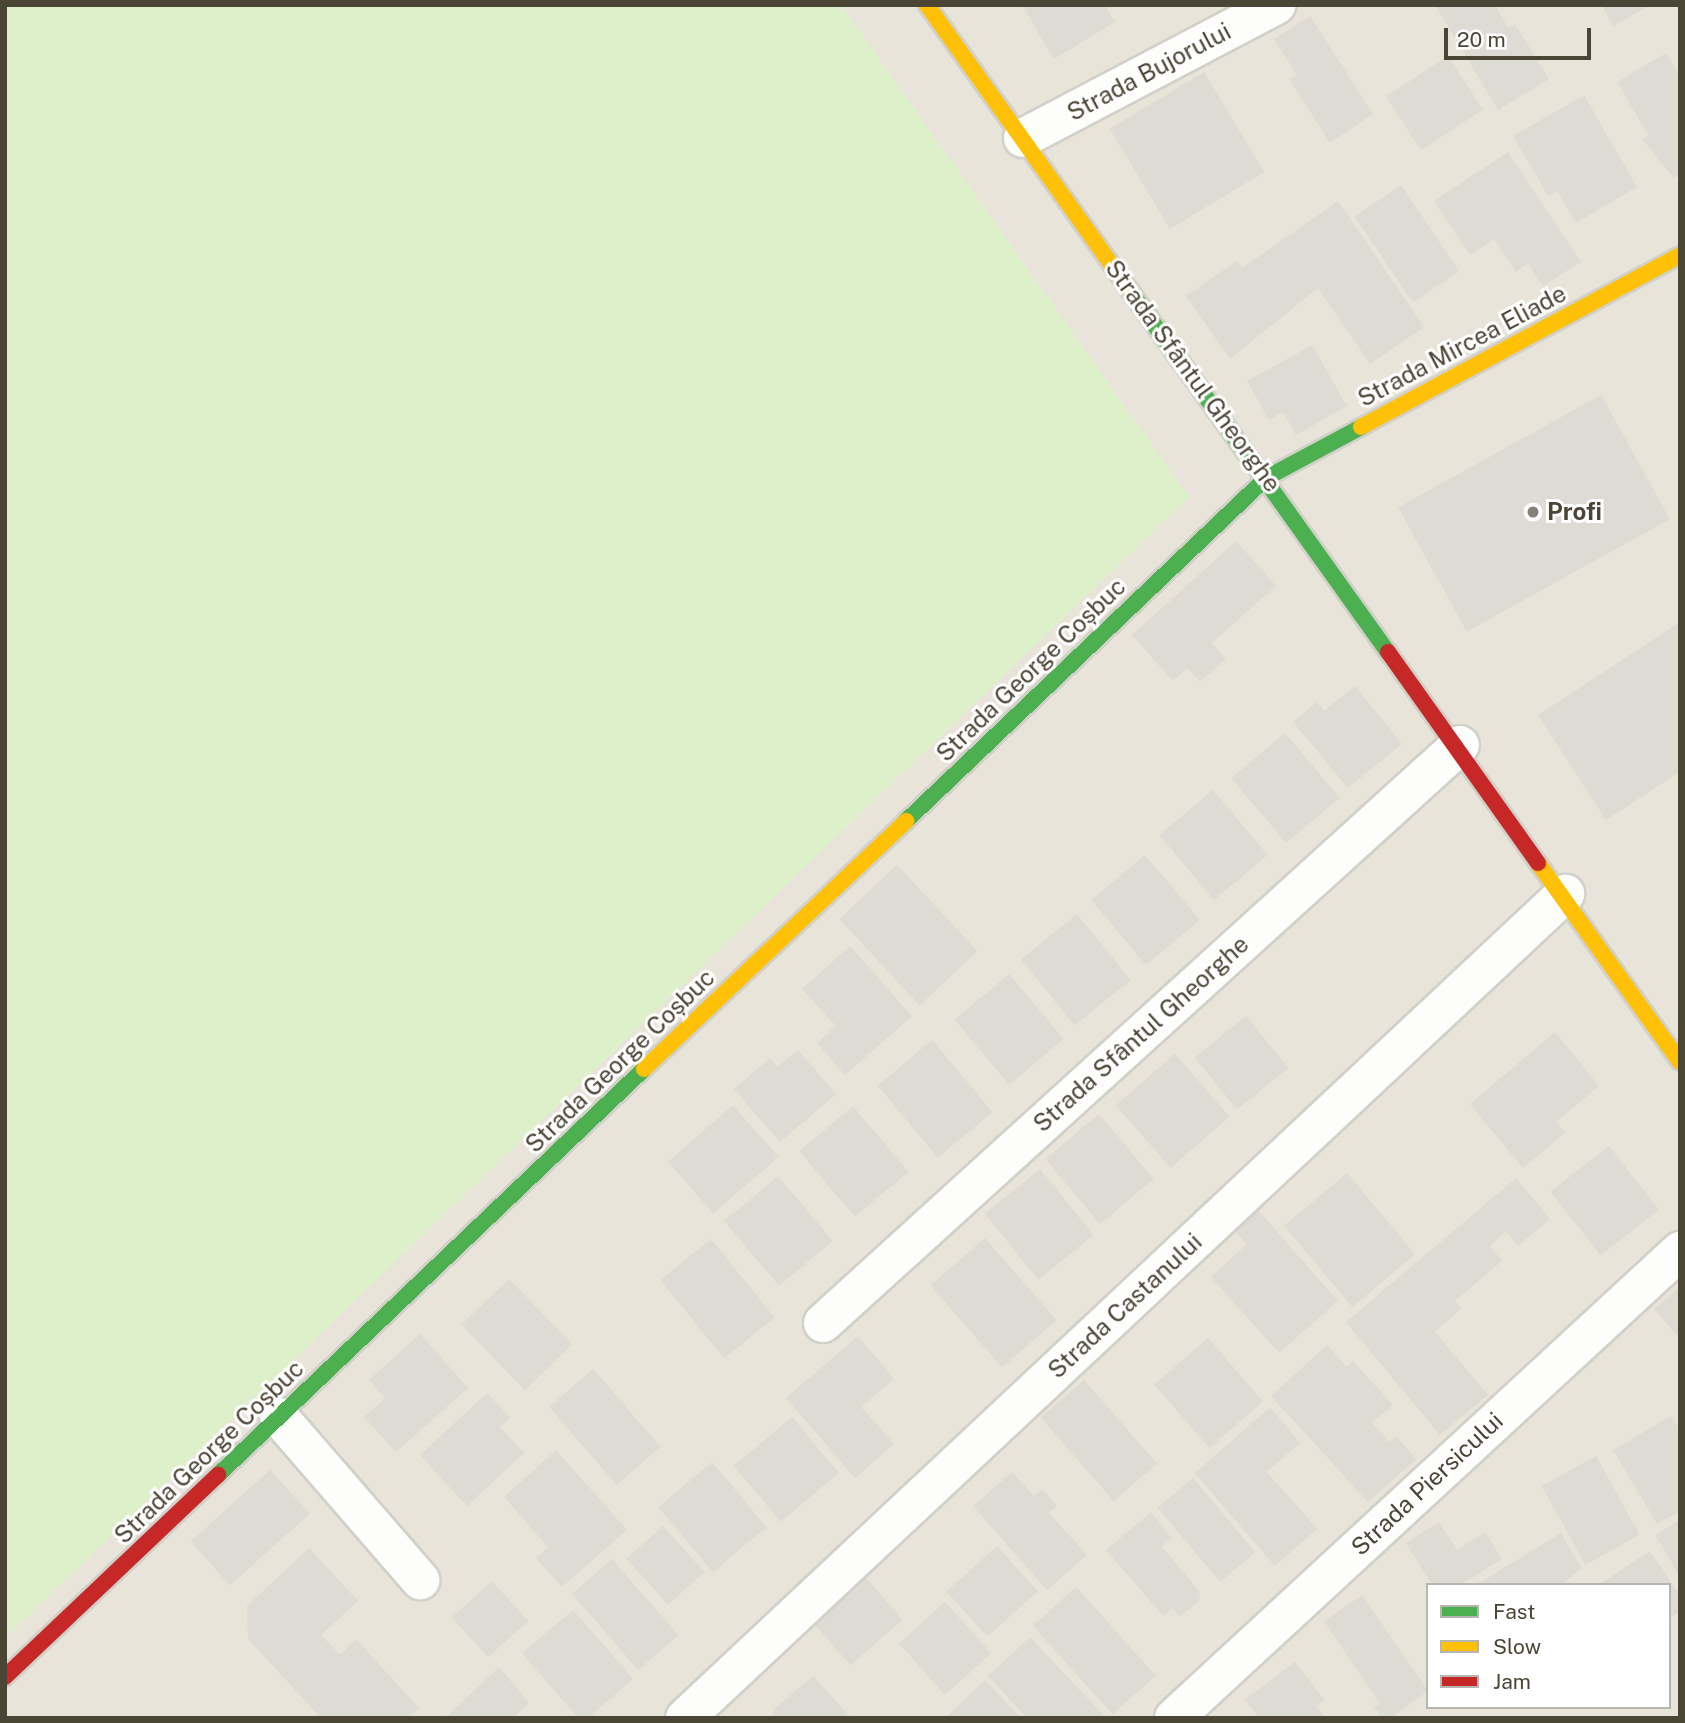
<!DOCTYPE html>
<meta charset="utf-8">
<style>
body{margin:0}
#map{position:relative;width:1685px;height:1723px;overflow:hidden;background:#f3f2ec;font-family:"Public Sans",sans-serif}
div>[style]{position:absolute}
.residential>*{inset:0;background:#e8e4d9}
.green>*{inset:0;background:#def0ca}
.building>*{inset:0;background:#dddbd4;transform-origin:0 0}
.roads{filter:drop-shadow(2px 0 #d1d0c9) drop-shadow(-2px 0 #d1d0c9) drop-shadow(0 2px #d1d0c9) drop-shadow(0 -2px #d1d0c9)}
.street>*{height:38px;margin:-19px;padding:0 19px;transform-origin:19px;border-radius:19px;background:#fdfdfc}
.fast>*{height:16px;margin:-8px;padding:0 8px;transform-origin:8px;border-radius:8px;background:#4caf50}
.slow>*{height:16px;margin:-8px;padding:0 8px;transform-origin:8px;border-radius:8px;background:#ffc107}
.jam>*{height:16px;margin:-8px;padding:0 8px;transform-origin:8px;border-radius:8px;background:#c62828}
.dots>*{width:19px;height:19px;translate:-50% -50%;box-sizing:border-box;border:4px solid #fff;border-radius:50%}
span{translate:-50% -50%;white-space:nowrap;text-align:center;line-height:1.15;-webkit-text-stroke:6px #fff;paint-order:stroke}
.street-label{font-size:24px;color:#4b4536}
.poi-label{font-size:24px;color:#4b4536;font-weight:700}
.left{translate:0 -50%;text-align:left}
.frame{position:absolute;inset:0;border:7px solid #4b4536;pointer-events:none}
.legend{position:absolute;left:1426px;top:1583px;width:245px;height:126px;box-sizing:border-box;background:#fff;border:2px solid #b7b5af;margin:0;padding:9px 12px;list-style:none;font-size:21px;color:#4b4536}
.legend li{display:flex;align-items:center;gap:14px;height:35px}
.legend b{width:35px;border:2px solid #b7b5af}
.scale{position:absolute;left:1444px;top:28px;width:147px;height:32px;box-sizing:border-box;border:4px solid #4b4536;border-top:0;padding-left:9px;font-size:21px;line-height:24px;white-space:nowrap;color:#4b4536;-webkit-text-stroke:5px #fff;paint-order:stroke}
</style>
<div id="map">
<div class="residential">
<i style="clip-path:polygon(evenodd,5px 5px,1680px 5px,1680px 1718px,5px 1718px,5px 5px,1428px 1585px,1669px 1585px,1669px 1707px,1428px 1707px,1428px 1585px)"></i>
</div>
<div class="green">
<i style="clip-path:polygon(5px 5px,841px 5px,1189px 497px,5px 1638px)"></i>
</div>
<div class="building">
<i style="clip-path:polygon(1022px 5px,1105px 5px,1115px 22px,1054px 59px)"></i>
<i style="clip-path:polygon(1435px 5px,1495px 5px,1508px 28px,1515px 24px,1549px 79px,1498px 110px)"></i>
<i style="clip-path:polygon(1602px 5px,1650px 5px,1613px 26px)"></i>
<i style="clip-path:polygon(1310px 16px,1373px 114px,1330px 143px,1290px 80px,1297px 75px,1274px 39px)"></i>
<i style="clip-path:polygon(1666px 53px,1680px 76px,1680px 174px,1674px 178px,1642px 139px,1649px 136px,1617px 82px)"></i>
<i style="left:1448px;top:56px;width:64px;height:74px;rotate:57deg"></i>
<i style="left:1204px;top:72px;width:117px;height:110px;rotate:59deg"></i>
<i style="clip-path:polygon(1584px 95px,1637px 187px,1576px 223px,1557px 191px,1548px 196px,1513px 136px)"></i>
<i style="clip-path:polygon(1508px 152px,1581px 262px,1543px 286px,1528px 263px,1516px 272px,1494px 239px,1470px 255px,1434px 201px)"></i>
<i style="left:1401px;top:185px;width:104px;height:56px;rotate:56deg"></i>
<i style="clip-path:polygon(1338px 201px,1424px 327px,1370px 364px,1318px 288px,1230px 359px,1186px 296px,1237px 261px,1242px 268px)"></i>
<i style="clip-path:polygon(1312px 345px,1347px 406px,1296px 435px,1283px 412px,1269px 420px,1247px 381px)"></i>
<i style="left:1601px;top:395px;width:142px;height:232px;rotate:61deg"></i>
<i style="clip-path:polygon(1236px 541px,1276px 586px,1212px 643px,1226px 659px,1200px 682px,1187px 668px,1173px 681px,1132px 635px)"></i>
<i style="clip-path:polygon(1680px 622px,1680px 772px,1606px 820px,1538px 715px)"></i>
<i style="clip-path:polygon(1355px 686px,1402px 744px,1348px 788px,1293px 722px,1317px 702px,1324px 711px)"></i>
<i style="left:1285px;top:733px;width:85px;height:70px;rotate:50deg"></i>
<i style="left:1213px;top:790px;width:85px;height:70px;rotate:50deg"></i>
<i style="left:1145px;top:855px;width:85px;height:70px;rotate:50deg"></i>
<i style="left:897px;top:865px;width:118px;height:79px;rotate:47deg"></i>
<i style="left:1077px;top:914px;width:85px;height:72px;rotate:51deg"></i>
<i style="clip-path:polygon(850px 946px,912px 1016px,845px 1075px,817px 1043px,836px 1026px,802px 989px)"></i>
<i style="left:1009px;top:974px;width:85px;height:71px;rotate:50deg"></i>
<i style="left:1246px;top:1016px;width:67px;height:66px;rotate:51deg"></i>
<i style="clip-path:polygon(1555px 1032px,1599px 1086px,1556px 1122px,1565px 1133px,1523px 1168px,1470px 1104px)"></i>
<i style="left:932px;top:1040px;width:94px;height:71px;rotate:50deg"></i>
<i style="clip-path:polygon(798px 1050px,836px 1094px,780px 1142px,734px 1089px,770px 1058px,777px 1067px)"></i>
<i style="left:1175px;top:1054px;width:83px;height:78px;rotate:49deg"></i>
<i style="left:733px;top:1105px;width:69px;height:86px;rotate:49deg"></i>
<i style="left:853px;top:1106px;width:86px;height:70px;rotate:50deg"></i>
<i style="left:1099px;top:1114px;width:85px;height:70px;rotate:50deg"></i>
<i style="left:1609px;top:1146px;width:81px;height:74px;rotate:52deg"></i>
<i style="left:1040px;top:1169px;width:85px;height:71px;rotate:51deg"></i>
<i style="left:1347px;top:1173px;width:106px;height:82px;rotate:50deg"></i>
<i style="left:778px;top:1176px;width:85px;height:70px;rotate:50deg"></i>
<i style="clip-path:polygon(1516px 1178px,1550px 1219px,1518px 1246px,1506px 1231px,1490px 1246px,1502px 1261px,1455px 1301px,1461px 1309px,1435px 1332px,1488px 1395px,1440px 1435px,1346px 1322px)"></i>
<i style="clip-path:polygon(1256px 1208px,1338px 1301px,1279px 1353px,1211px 1277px,1247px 1244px,1233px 1229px)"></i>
<i style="left:985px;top:1238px;width:109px;height:72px;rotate:49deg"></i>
<i style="left:711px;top:1239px;width:101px;height:65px;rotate:51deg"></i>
<i style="left:509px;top:1279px;width:91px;height:66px;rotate:46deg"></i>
<i style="clip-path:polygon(1680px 1287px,1680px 1339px,1654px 1309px)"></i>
<i style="clip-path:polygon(420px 1334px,468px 1388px,396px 1452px,364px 1417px,385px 1398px,369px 1380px)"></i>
<i style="clip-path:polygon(858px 1336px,894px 1379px,861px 1407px,894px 1444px,855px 1478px,786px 1398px)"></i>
<i style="left:1208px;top:1338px;width:84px;height:71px;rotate:49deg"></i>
<i style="clip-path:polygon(1327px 1345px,1347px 1367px,1353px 1361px,1393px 1405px,1372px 1423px,1389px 1442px,1396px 1436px,1416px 1459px,1368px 1502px,1271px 1396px)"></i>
<i style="left:593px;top:1369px;width:103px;height:58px;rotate:49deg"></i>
<i style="left:1084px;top:1380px;width:111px;height:57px;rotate:49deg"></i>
<i style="clip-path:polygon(487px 1393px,510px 1418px,500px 1427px,524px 1453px,467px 1506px,420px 1455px)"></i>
<i style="clip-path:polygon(1270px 1407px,1300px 1443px,1267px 1472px,1317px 1529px,1275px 1566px,1195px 1473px)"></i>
<i style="clip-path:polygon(1671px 1416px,1680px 1430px,1680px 1511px,1657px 1524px,1613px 1450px)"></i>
<i style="left:792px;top:1417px;width:73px;height:76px;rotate:50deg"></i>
<i style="clip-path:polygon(556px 1450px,627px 1530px,562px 1587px,536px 1558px,548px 1547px,504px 1497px)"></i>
<i style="left:1596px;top:1456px;width:90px;height:62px;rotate:61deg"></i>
<i style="left:712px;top:1462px;width:85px;height:70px;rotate:50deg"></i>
<i style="left:270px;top:1470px;width:59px;height:107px;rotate:48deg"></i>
<i style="clip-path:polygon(1012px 1472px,1034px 1496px,1042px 1489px,1057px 1506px,1049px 1513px,1087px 1555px,1047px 1590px,973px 1506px)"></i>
<i style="left:1193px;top:1478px;width:97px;height:46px;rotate:50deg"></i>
<i style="clip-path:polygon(1151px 1512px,1172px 1538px,1162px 1547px,1199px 1591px,1200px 1600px,1179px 1617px,1173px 1608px,1163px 1616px,1106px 1550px)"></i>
<i style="clip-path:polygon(1680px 1520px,1680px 1576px,1655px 1535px)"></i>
<i style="clip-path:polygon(1439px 1522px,1457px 1550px,1485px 1532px,1502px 1559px,1460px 1585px,1432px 1585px,1406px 1543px)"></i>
<i style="left:663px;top:1526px;width:62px;height:49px;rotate:48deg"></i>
<i style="clip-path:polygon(1561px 1533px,1581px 1568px,1561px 1585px,1476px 1585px)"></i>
<i style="left:997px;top:1546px;width:61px;height:68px;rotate:48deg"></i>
<i style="clip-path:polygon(309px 1548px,358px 1601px,321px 1635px,340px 1655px,356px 1639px,419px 1708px,408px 1718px,321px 1718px,248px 1639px,247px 1606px)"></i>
<i style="clip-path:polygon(1650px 1551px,1680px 1596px,1680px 1612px,1669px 1619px,1669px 1585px,1598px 1585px)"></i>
<i style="left:612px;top:1559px;width:101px;height:53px;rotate:49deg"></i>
<i style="left:865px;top:1577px;width:57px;height:69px;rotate:49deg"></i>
<i style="left:492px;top:1581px;width:54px;height:54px;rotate:48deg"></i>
<i style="left:1076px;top:1587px;width:119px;height:58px;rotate:48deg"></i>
<i style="clip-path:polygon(1362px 1595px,1428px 1691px,1391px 1718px,1382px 1718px,1374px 1707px,1380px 1704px,1324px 1621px)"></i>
<i style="left:945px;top:1602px;width:69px;height:62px;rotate:48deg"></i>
<i style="clip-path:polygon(573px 1610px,633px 1679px,588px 1718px,578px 1718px,522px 1653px)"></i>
<i style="clip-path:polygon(1030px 1637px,1106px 1718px,1027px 1718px,988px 1676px)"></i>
<i style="clip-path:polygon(1295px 1662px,1324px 1700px,1316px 1706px,1326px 1718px,1259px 1718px,1245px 1700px)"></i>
<i style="clip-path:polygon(499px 1667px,529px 1703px,513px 1718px,445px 1718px)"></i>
<i style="clip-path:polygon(813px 1676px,851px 1718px,772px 1718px,774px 1709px)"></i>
<i style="clip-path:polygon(985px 1680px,1021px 1718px,945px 1718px)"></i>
</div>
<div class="roads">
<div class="street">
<i style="left:1023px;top:138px;width:286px;rotate:-27.7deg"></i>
<i style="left:823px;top:1323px;width:860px;rotate:-42.22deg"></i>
<i style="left:279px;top:1417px;width:216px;rotate:49.1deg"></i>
<i style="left:685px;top:1718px;width:1206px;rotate:-43.12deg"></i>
<i style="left:1174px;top:1718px;width:689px;rotate:-42.7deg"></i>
</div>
<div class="fast">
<i style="left:1131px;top:292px;width:442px;rotate:54.5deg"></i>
<i style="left:906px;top:821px;width:497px;rotate:-43.6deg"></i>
<i style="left:1266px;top:478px;width:108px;rotate:-28.2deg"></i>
<i style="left:218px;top:1475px;width:588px;rotate:-43.62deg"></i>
</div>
<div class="slow">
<i style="left:927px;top:5px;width:352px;rotate:54.6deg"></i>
<i style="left:1361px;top:427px;width:362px;rotate:-28.3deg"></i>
<i style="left:1538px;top:863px;width:244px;rotate:54.5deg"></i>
<i style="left:644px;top:1069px;width:361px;rotate:-43.4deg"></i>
</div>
<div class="jam">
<i style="left:1388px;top:652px;width:259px;rotate:54.6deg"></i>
<i style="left:5px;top:1677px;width:294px;rotate:-43.5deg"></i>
</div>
</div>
<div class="dots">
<i style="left:1533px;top:512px;background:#868276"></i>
</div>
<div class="street-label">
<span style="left:1149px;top:72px;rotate:-28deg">Strada Bujorului</span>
<span style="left:1462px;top:346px;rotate:-28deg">Strada Mircea Eliade</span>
<span style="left:1193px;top:376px;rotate:54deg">Strada Sfântul Gheorghe</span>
<span style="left:1031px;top:670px;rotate:-44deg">Strada George Coșbuc</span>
<span style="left:1141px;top:1034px;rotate:-42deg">Strada Sfântul Gheorghe</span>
<span style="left:620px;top:1061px;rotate:-44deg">Strada George Coșbuc</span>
<span style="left:1125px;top:1306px;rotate:-43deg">Strada Castanului</span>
<span style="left:209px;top:1452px;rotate:-44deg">Strada George Coșbuc</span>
<span style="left:1427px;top:1484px;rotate:-43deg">Strada Piersicului</span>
</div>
<div class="poi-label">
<span class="left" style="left:1547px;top:512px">Profi</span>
</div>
<div class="frame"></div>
<ul class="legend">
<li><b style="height:9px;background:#4caf50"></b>Fast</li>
<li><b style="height:9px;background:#ffc107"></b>Slow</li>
<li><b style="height:9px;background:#c62828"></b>Jam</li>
</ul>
<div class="scale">20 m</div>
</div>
